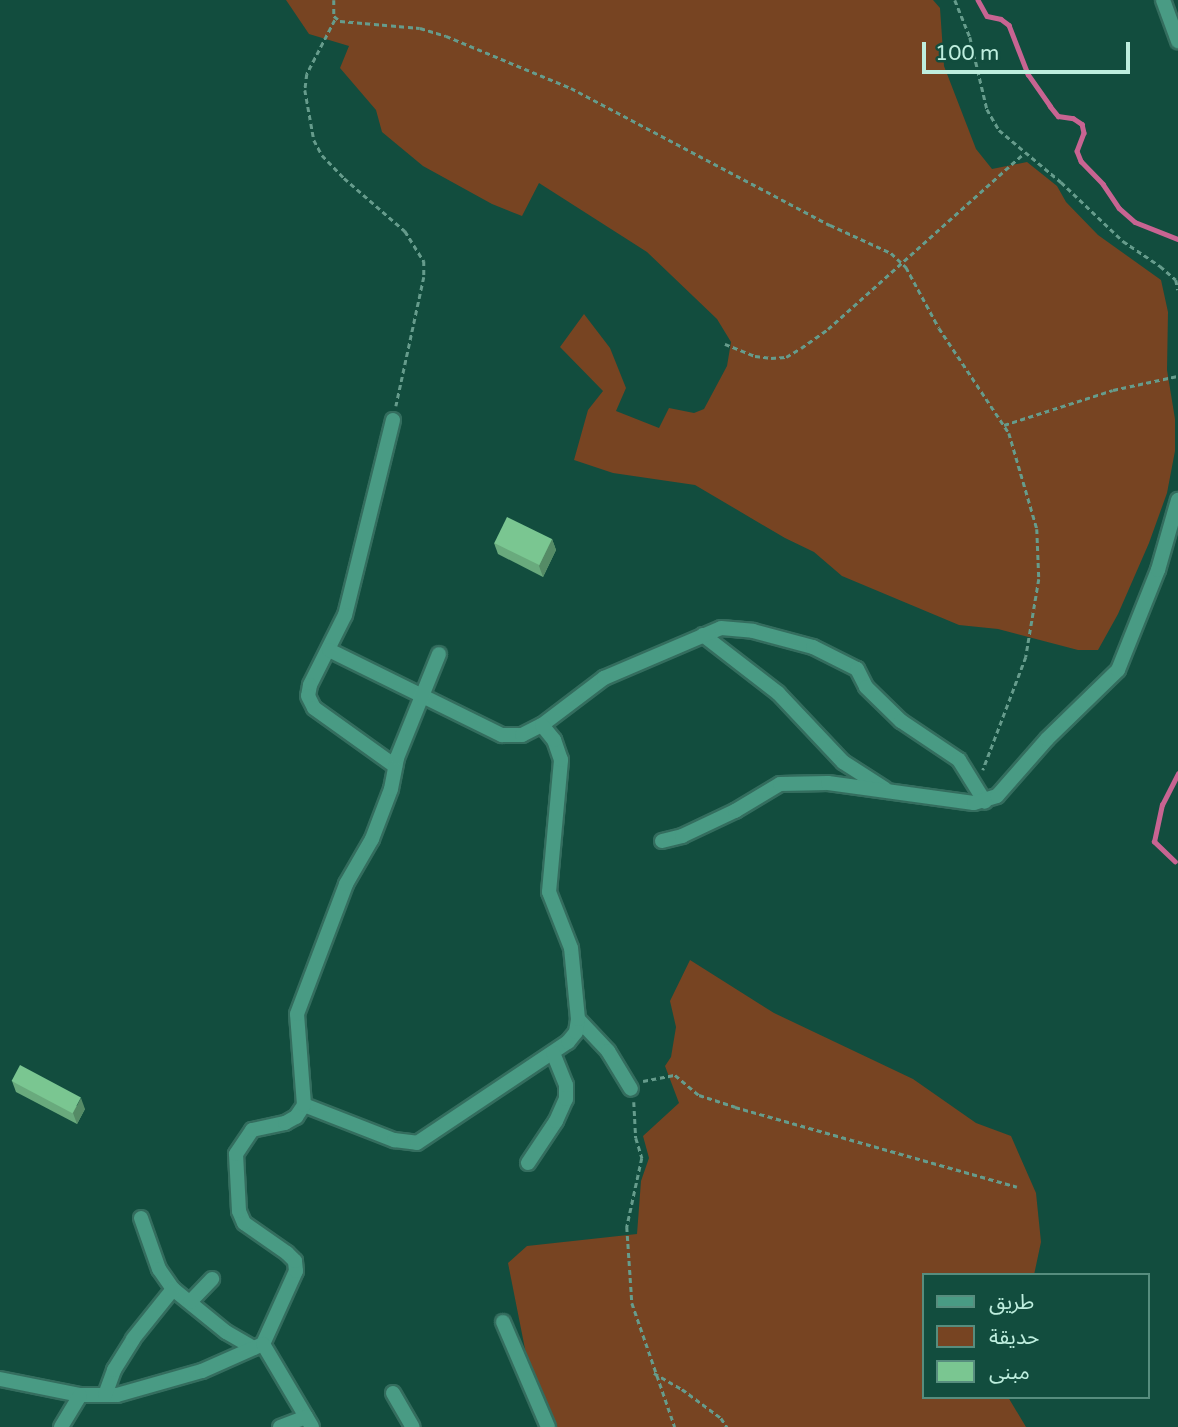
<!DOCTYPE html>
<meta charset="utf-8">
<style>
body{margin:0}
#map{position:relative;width:1178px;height:1427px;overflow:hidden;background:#124d3e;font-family:"Varela Round","Noto Sans Arabic",sans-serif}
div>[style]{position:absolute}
.green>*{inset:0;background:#742}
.stream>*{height:4.5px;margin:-2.25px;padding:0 2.25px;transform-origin:2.25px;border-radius:2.25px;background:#c86492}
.path>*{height:2.5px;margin-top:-1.25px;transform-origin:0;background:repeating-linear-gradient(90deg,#669c8c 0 5px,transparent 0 8.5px)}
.roads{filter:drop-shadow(2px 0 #346d5e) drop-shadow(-2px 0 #346d5e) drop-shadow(0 2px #346d5e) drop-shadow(0 -2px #346d5e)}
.minor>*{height:14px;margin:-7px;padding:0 7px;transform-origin:7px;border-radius:7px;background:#499b84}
.tertiary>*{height:14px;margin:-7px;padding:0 7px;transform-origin:7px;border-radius:7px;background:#499b84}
.wall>*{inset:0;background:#69aa7d}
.shaded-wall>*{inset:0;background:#558b66}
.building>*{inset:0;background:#7ac691;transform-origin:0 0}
span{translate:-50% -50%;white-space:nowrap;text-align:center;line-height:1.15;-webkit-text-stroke:7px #124d3e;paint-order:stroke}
.legend{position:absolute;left:922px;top:1273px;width:228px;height:126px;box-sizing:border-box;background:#124d3e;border:2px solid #578d7e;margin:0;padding:9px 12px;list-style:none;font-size:21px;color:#beeede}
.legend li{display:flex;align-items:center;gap:14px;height:35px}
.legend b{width:35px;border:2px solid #578d7e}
.scale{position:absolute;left:922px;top:42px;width:208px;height:32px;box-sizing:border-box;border:4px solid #beeede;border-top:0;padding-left:9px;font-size:21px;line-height:24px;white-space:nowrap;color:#beeede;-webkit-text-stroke:5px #124d3e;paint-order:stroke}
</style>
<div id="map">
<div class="green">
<i style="clip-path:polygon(286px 0,933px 0,940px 8px,944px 66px,976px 149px,992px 169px,1027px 162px,1057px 186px,1066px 202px,1098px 235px,1161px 280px,1168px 312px,1167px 370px,1175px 419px,1175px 451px,1167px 493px,1149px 543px,1118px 614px,1098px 650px,1078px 650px,998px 629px,959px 625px,842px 576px,814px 552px,785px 538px,695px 485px,613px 473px,574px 460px,588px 410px,603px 391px,560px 347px,584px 314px,610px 348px,626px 388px,616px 411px,659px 428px,669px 408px,694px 413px,704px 409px,727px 366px,731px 342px,717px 319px,647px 252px,539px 183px,522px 216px,492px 204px,423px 166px,382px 132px,376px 110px,340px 68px,349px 46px,309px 34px)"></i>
<i style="clip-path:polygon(690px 960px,774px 1013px,913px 1079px,976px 1123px,1011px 1136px,1036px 1193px,1041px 1242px,1034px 1275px,924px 1275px,924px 1397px,1008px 1397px,1026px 1427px,554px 1427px,526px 1354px,508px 1263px,527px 1246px,637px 1234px,641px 1181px,649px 1158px,643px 1136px,679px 1103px,665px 1066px,671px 1057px,676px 1027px,670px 1001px)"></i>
</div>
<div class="stream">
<i style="left:978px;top:0;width:18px;rotate:61deg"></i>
<i style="left:987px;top:16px;width:14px;rotate:12deg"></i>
<i style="left:1001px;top:19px;width:10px;rotate:37deg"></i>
<i style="left:1009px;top:25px;width:53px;rotate:68.8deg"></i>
<i style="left:1028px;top:74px;width:39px;rotate:55deg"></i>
<i style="left:1050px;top:106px;width:13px;rotate:51deg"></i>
<i style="left:1058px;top:116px;width:15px;rotate:8deg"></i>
<i style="left:1073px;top:118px;width:11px;rotate:34deg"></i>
<i style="left:1082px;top:124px;width:9px;rotate:77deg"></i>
<i style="left:1084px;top:133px;width:19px;rotate:111deg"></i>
<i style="left:1077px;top:151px;width:11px;rotate:68deg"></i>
<i style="left:1081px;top:161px;width:32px;rotate:46deg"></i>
<i style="left:1103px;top:184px;width:29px;rotate:56deg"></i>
<i style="left:1119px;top:208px;width:21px;rotate:41deg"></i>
<i style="left:1135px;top:222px;width:46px;rotate:21.6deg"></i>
<i style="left:1175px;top:862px;width:29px;rotate:-136deg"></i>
<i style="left:1154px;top:842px;width:38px;rotate:-78deg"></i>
<i style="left:1162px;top:805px;width:35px;rotate:-63deg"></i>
</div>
<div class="path">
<i style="left:334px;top:0;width:16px;rotate:90deg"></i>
<i style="left:334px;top:16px;width:8px;rotate:40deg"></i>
<i style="left:340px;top:21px;width:80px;rotate:5deg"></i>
<i style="left:420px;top:28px;width:27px;rotate:17deg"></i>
<i style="left:446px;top:36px;width:135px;rotate:22.6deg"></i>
<i style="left:571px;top:88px;width:293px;rotate:27.9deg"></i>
<i style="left:830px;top:225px;width:67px;rotate:24.7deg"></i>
<i style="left:891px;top:253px;width:21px;rotate:43deg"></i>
<i style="left:906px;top:267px;width:69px;rotate:61.6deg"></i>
<i style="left:939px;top:328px;width:126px;rotate:56.3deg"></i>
<i style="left:1009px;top:433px;width:100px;rotate:73.7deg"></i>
<i style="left:1037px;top:529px;width:50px;rotate:87.7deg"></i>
<i style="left:1039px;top:579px;width:79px;rotate:99.5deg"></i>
<i style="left:1026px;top:657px;width:121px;rotate:110.8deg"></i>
<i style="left:955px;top:0;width:40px;rotate:68deg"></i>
<i style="left:970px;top:37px;width:74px;rotate:76.7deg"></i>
<i style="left:987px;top:109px;width:24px;rotate:60deg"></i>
<i style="left:999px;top:130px;width:81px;rotate:40deg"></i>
<i style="left:1061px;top:182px;width:86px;rotate:43.6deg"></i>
<i style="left:1123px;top:241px;width:45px;rotate:34deg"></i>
<i style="left:1160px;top:266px;width:21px;rotate:41deg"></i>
<i style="left:1176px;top:280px;width:10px;rotate:79deg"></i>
<i style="left:335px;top:20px;width:61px;rotate:117.4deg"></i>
<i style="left:307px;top:74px;width:16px;rotate:97deg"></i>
<i style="left:305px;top:90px;width:51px;rotate:79.8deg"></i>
<i style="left:314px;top:140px;width:17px;rotate:62deg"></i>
<i style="left:322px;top:155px;width:32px;rotate:46deg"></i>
<i style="left:344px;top:178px;width:81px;rotate:41deg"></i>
<i style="left:405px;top:231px;width:36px;rotate:58deg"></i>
<i style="left:424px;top:261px;width:16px;rotate:90deg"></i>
<i style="left:424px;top:277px;width:132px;rotate:102.2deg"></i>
<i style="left:725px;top:344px;width:32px;rotate:22deg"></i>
<i style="left:755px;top:356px;width:16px;rotate:7deg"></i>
<i style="left:771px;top:358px;width:15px;rotate:-4deg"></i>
<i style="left:786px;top:357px;width:17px;rotate:-31deg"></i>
<i style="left:801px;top:348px;width:33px;rotate:-35deg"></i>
<i style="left:828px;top:329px;width:263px;rotate:-41.9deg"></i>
<i style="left:1004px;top:425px;width:114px;rotate:-17.8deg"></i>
<i style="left:1113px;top:390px;width:66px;rotate:-12.2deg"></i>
<i style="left:643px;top:1081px;width:33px;rotate:-11deg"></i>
<i style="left:675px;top:1075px;width:31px;rotate:40deg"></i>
<i style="left:699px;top:1095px;width:38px;rotate:18deg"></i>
<i style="left:735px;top:1107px;width:293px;rotate:15.8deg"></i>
<i style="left:634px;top:1102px;width:36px;rotate:87deg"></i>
<i style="left:636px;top:1138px;width:21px;rotate:73deg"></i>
<i style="left:642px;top:1158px;width:71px;rotate:102.3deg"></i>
<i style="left:627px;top:1227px;width:76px;rotate:86.2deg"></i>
<i style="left:632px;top:1303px;width:131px;rotate:70.9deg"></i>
<i style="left:654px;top:1373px;width:32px;rotate:30deg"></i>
<i style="left:682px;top:1389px;width:49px;rotate:36.6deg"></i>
<i style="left:721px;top:1418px;width:11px;rotate:56deg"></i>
</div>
<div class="roads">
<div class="minor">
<i style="left:393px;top:420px;width:201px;rotate:103.8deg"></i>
<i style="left:345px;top:615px;width:78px;rotate:116.6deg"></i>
<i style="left:310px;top:685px;width:11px;rotate:100deg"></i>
<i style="left:308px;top:696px;width:13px;rotate:63deg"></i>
<i style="left:314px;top:708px;width:100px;rotate:35.6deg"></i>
<i style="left:703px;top:635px;width:95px;rotate:37.7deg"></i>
<i style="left:778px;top:693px;width:95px;rotate:46.7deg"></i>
<i style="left:843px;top:762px;width:50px;rotate:32.7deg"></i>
<i style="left:329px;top:650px;width:193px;rotate:26.2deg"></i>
<i style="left:502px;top:735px;width:20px"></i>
<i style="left:522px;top:735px;width:22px;rotate:-27deg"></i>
<i style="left:542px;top:725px;width:78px;rotate:-37.2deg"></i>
<i style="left:604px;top:678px;width:127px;rotate:-23.1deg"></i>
<i style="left:721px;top:628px;width:32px;rotate:5deg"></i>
<i style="left:753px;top:631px;width:62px;rotate:14.9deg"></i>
<i style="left:813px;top:647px;width:49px;rotate:26.6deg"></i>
<i style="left:857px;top:669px;width:20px;rotate:63deg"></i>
<i style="left:866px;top:687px;width:49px;rotate:44.2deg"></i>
<i style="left:901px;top:721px;width:70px;rotate:33.9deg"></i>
<i style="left:959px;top:760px;width:49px;rotate:58.2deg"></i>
<i style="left:662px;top:841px;width:21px;rotate:-14deg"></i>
<i style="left:682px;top:836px;width:59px;rotate:-25.3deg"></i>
<i style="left:735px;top:811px;width:52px;rotate:-31deg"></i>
<i style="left:780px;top:784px;width:48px;rotate:-1.2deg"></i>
<i style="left:828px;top:783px;width:147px;rotate:7.8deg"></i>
<i style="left:974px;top:803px;width:24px;rotate:-17deg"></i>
<i style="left:997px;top:796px;width:76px;rotate:-48.7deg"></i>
<i style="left:1047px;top:739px;width:99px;rotate:-44.2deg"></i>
<i style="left:1118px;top:670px;width:108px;rotate:-68.2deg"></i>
<i style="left:1158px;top:570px;width:73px;rotate:-74.1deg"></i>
<i style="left:578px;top:1019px;width:44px;rotate:46.8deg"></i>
<i style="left:608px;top:1051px;width:44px;rotate:58.8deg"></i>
<i style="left:304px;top:1105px;width:97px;rotate:21.3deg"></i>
<i style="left:394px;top:1140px;width:23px;rotate:7deg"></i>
<i style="left:417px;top:1143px;width:182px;rotate:-33.8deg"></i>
<i style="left:568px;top:1042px;width:13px;rotate:-51deg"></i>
<i style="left:576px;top:1032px;width:13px;rotate:-81deg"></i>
<i style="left:578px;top:1019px;width:71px;rotate:-95.6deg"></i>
<i style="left:571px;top:948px;width:60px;rotate:-111.4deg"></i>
<i style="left:549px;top:892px;width:133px;rotate:-84.8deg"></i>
<i style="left:561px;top:760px;width:21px;rotate:-109deg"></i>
<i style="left:554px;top:740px;width:19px;rotate:-129deg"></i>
<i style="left:528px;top:1163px;width:50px;rotate:-56.3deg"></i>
<i style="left:556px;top:1121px;width:24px;rotate:-66deg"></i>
<i style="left:566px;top:1099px;width:14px;rotate:-90deg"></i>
<i style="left:566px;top:1085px;width:35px;rotate:-112deg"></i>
<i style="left:141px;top:1218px;width:54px;rotate:70.6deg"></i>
<i style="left:159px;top:1269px;width:24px;rotate:55deg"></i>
<i style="left:173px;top:1289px;width:68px;rotate:39.1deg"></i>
<i style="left:226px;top:1332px;width:32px;rotate:30deg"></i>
<i style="left:190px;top:1302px;width:32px;rotate:-46deg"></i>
<i style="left:503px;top:1322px;width:114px;rotate:66.8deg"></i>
<i style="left:263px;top:1344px;width:80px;rotate:-65.7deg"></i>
<i style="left:296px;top:1271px;width:10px;rotate:-96deg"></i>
<i style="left:295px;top:1261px;width:11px;rotate:-135deg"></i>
<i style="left:287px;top:1253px;width:52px;rotate:-145.1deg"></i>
<i style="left:244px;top:1223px;width:13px;rotate:-113deg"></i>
<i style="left:239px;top:1211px;width:57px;rotate:-93deg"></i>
<i style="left:236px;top:1154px;width:29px;rotate:-56deg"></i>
<i style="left:252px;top:1130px;width:34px;rotate:-12deg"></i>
<i style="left:285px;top:1123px;width:13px;rotate:-29deg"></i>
<i style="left:296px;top:1117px;width:14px;rotate:-56deg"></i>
<i style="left:304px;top:1105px;width:91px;rotate:-94.4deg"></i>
<i style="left:297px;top:1014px;width:139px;rotate:-69.3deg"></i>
<i style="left:346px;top:884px;width:52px;rotate:-60deg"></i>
<i style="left:372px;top:839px;width:53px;rotate:-69.2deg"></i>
<i style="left:391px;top:789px;width:32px;rotate:-79deg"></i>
<i style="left:397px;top:758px;width:112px;rotate:-68deg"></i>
<i style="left:0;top:1379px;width:82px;rotate:11.3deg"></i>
<i style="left:80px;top:1395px;width:37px"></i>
<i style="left:117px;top:1395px;width:88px;rotate:-15.8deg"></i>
<i style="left:202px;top:1371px;width:67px;rotate:-23.9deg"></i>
<i style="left:263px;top:1344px;width:96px;rotate:59.4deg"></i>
<i style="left:393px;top:1393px;width:39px;rotate:60deg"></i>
<i style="left:105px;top:1395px;width:27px;rotate:-70deg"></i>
<i style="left:114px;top:1370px;width:36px;rotate:-58deg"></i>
<i style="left:133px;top:1339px;width:64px;rotate:-51.3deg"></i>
<i style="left:61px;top:1427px;width:37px;rotate:-59deg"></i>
<i style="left:280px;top:1427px;width:28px;rotate:-21deg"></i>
</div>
<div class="tertiary">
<i style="left:1163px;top:0;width:44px;rotate:69.9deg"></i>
</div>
</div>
<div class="wall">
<i style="clip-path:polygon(552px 539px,556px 550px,543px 577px,498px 554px,494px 543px)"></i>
<i style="clip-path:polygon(12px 1081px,85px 1109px,77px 1124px,16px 1092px)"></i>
</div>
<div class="shaded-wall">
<i style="clip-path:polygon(552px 539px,556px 550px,543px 577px,539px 566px)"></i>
<i style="clip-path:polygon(81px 1098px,85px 1109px,77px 1124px,73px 1113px)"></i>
</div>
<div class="building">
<i style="left:507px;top:517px;width:50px;height:29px;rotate:26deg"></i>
<i style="left:20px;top:1065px;width:69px;height:18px;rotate:28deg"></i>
</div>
<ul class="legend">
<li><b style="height:9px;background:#499b84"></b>طريق</li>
<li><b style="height:19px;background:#742"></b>حديقة</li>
<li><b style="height:19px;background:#7ac691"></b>مبنى</li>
</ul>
<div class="scale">100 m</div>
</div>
